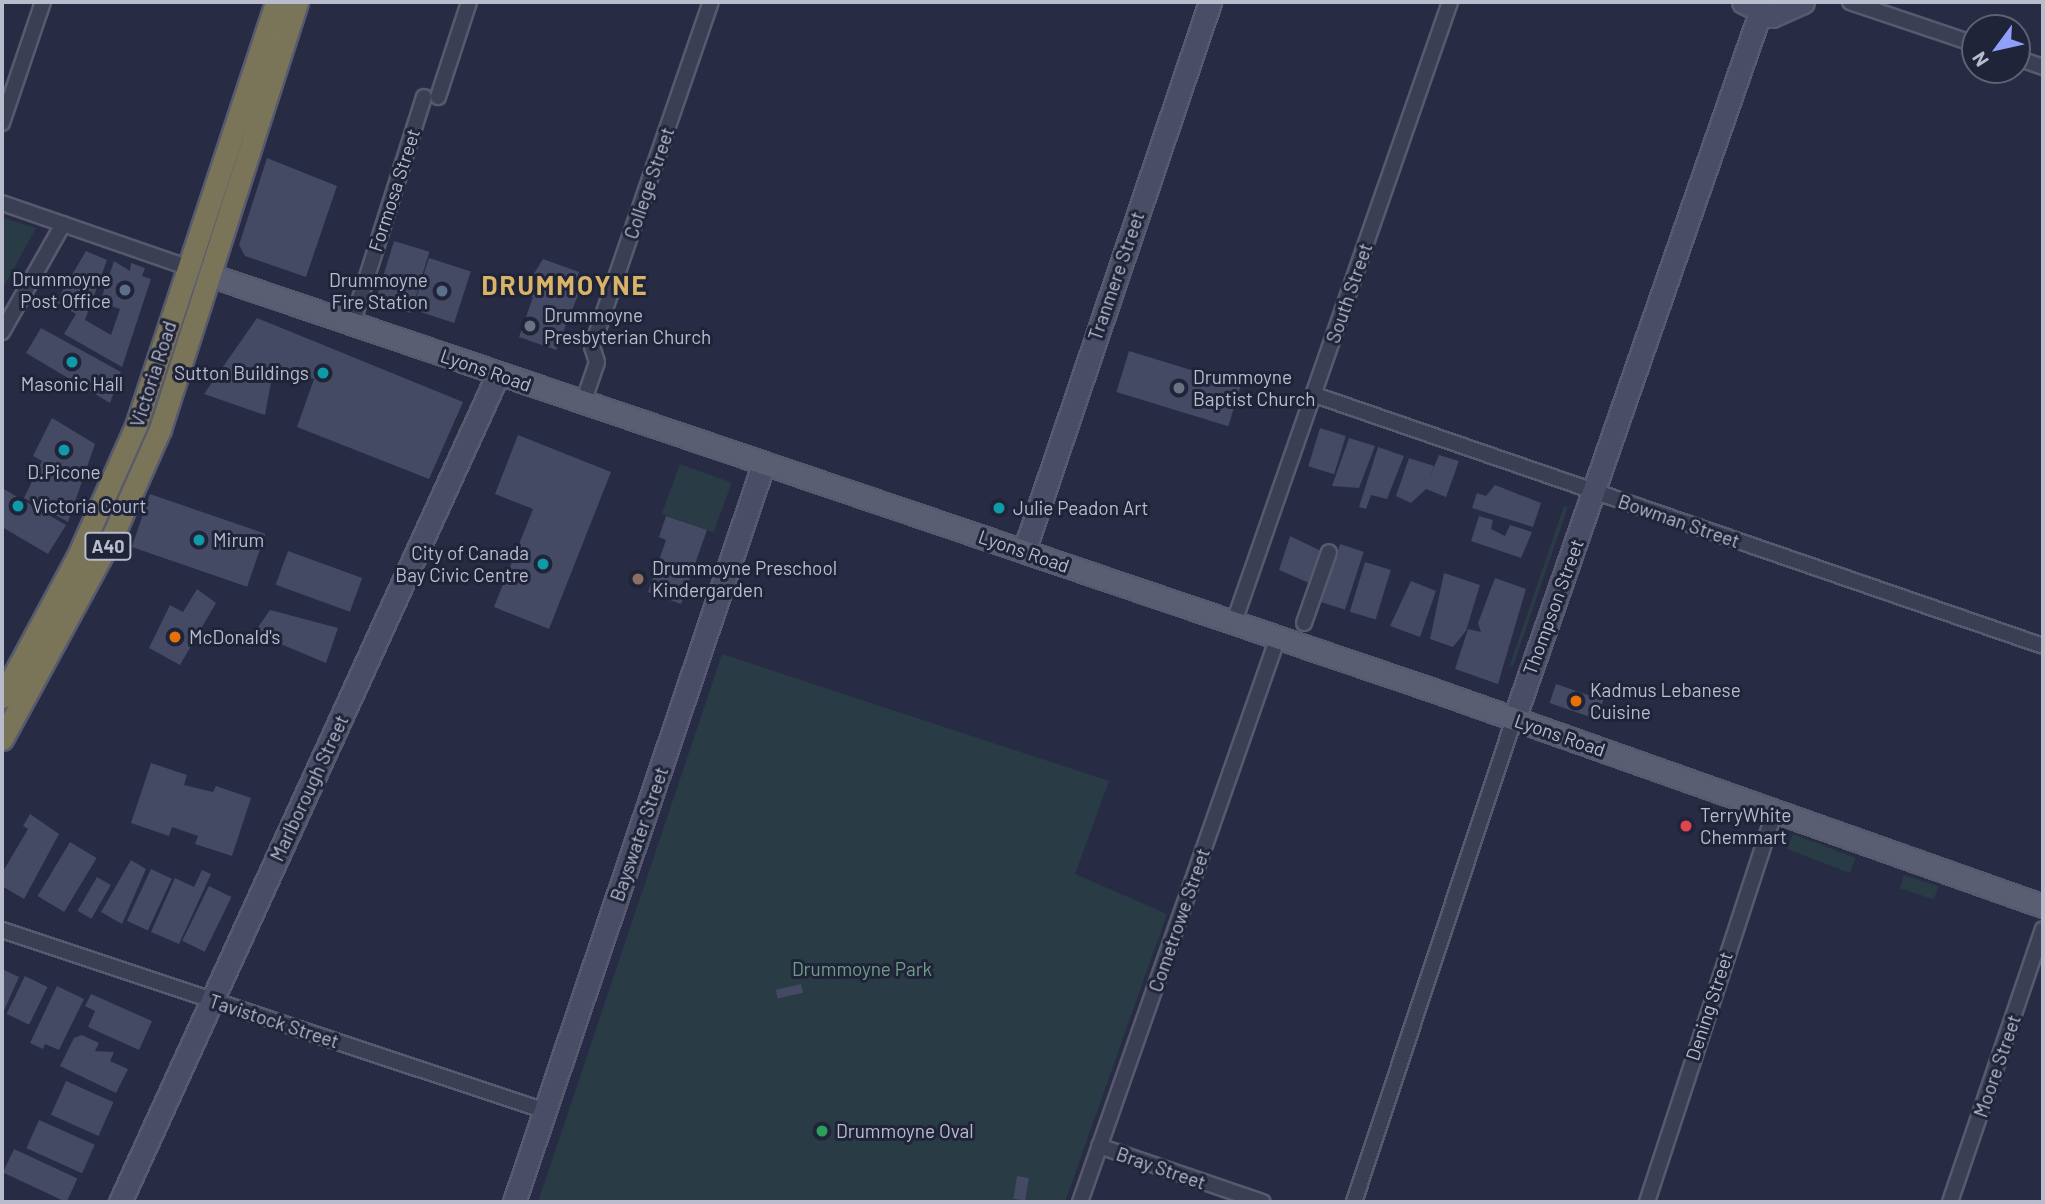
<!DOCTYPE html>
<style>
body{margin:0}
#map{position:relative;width:2045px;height:1204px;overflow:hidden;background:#272c44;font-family:Barlow,sans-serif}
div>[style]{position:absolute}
.green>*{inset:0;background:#293b45;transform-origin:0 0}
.building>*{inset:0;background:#444964;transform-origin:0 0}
.roads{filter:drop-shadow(2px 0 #575a6e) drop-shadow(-2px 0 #575a6e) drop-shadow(0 2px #575a6e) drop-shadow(0 -2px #575a6e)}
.street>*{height:14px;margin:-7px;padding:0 7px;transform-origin:7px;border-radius:7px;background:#3b3f53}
.secondary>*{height:21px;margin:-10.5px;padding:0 10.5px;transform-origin:10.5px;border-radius:10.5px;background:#494d66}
.primary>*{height:21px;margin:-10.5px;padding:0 10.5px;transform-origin:10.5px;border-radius:10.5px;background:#595e73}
.highway>*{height:21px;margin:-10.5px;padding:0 10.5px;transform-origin:10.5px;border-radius:10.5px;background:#7a7558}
.dots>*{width:19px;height:19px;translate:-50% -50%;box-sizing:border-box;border:4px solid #202439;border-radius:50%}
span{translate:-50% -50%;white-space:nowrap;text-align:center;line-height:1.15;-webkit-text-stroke:6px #202439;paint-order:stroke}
.shield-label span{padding:2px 5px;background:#202439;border:2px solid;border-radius:5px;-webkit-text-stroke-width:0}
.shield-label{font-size:18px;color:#b9bccd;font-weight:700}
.street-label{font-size:19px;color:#b9bccd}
.poi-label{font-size:19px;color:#b9bccd}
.right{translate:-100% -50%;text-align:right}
.left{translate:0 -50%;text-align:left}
.park-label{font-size:19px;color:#6f9e86}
.district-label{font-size:26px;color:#d9b468;font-weight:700;letter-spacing:2px}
.frame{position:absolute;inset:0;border:4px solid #b9bccd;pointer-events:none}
.north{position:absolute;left:1961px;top:14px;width:70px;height:70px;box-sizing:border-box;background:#202439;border:2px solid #5d6174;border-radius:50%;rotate:237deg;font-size:19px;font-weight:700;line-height:28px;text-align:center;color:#b9bccd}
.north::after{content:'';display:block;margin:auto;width:24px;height:32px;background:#90a0fa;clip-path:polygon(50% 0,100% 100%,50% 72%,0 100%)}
</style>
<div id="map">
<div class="green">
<i style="clip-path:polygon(2px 217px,36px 228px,2px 290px)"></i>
<i style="left:680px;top:464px;width:55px;height:53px;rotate:20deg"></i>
<i style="clip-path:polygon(1564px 506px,1568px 507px,1513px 666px,1510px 665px)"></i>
<i style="clip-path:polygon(722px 654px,1109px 781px,1075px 874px,1167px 914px,1065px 1202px,538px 1202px)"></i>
<i style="left:1793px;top:834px;width:67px;height:16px;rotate:21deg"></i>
<i style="left:1904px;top:875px;width:36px;height:14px;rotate:18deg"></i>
</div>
<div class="building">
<i style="clip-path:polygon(267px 158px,337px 186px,306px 277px,245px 256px,239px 245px)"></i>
<i style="left:394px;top:241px;width:37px;height:64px;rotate:17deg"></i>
<i style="clip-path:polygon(86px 251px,107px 260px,85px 320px,111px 335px,120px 309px,100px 302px,114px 261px,130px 271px,131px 263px,145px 268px,142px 276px,151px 279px,122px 367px,64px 334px,76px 314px,56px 302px)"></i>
<i style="left:429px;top:258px;width:44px;height:54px;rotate:18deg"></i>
<i style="clip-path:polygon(543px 259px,579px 272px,574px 286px,581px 288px,556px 350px,519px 337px,533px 297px,522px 293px)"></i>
<i style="clip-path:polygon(257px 318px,463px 402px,429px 479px,297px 427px,314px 379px,274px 366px,265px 415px,204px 394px)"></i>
<i style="clip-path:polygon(41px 328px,121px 372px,110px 403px,26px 353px)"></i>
<i style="left:1129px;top:351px;width:117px;height:43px;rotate:17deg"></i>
<i style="clip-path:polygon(52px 418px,95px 444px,68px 522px,24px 498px,42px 461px,33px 456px)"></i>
<i style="left:1320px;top:428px;width:27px;height:40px;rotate:17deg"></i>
<i style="clip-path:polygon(518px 435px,611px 472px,549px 629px,494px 607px,533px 509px,495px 494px)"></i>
<i style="clip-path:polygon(1349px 438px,1375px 446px,1359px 488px,1332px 486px)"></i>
<i style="clip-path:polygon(1378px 447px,1404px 456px,1387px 499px,1371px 495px,1366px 509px,1359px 507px)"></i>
<i style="clip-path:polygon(1439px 455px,1459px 461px,1446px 497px,1426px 489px,1411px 503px,1396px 496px,1409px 458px,1434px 466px,1429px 479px)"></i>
<i style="clip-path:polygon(1495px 485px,1541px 503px,1533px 527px,1472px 508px,1477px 493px,1486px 496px)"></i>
<i style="clip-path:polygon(2px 488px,66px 525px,48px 554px,2px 527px)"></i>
<i style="left:150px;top:494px;width:122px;height:56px;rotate:19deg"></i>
<i style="clip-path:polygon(666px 516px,707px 530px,681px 604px,648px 592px,666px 540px,659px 537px)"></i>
<i style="clip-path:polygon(1479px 516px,1493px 520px,1491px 529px,1505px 536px,1510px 525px,1532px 532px,1521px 558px,1471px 541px)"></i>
<i style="clip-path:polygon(1290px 536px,1321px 551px,1309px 583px,1279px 570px)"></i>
<i style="left:1340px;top:544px;width:25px;height:61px;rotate:18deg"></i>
<i style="left:288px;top:551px;width:79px;height:36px;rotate:20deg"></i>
<i style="left:1365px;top:562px;width:27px;height:52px;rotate:17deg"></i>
<i style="clip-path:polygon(1444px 573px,1480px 585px,1466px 631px,1453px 647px,1430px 639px)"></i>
<i style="clip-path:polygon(1495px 578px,1526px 589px,1498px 684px,1455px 669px,1468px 629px,1481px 632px,1478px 623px)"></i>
<i style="clip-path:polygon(1411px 581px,1436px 591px,1420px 637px,1390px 626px)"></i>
<i style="clip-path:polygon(197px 589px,216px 603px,180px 665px,149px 648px,170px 605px,183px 612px)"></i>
<i style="clip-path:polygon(270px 610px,338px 628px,326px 663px,254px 633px)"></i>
<i style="left:1556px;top:684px;width:50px;height:20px;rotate:19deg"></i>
<i style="clip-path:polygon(151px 763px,187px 775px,184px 785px,213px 792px,216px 786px,251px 798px,232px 856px,195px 844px,198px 836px,172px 827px,169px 836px,131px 823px)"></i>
<i style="clip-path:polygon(30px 814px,59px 834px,24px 899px,2px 886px,2px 873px,28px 829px,23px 826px)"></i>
<i style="left:70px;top:842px;width:31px;height:63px;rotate:31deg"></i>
<i style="clip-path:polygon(131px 860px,146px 869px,122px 924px,101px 912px)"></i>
<i style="left:151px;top:869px;width:23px;height:57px;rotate:25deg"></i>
<i style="clip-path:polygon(202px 870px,211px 874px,179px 944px,151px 932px,175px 878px,194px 887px)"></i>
<i style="left:97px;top:877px;width:16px;height:39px;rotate:30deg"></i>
<i style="left:209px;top:886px;width:25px;height:61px;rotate:26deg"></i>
<i style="clip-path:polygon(2px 969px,19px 977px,2px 1015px)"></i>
<i style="left:25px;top:976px;width:25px;height:42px;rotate:26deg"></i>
<i style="left:801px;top:984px;width:9px;height:26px;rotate:77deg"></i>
<i style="clip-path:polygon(57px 986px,84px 999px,59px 1050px,45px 1044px,43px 1049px,30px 1043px)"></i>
<i style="clip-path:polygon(91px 994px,152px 1021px,139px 1050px,88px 1027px,95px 1011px,85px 1006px)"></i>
<i style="clip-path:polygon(82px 1035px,99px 1043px,95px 1051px,114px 1052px,110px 1061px,128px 1069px,116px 1093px,60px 1066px,74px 1038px)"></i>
<i style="left:66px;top:1081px;width:52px;height:37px;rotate:24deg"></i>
<i style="left:39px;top:1120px;width:61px;height:31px;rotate:24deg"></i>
<i style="left:14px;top:1149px;width:70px;height:26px;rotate:25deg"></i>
<i style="left:1017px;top:1176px;width:12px;height:23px;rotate:9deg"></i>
</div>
<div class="roads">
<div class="street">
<i style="left:1850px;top:2px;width:132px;rotate:18.6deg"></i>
<i style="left:2017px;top:58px;width:28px;rotate:19deg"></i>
<i style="left:438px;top:97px;width:100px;rotate:-71.9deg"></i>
<i style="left:2px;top:123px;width:128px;rotate:-71.3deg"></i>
<i style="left:2px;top:203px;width:196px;rotate:19.1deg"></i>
<i style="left:352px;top:324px;width:238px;rotate:-72.4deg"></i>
<i style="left:2px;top:332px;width:124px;rotate:-60.5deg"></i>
<i style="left:1315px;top:395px;width:770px;rotate:19.02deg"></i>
<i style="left:583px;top:403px;width:43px;rotate:-71.1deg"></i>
<i style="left:597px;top:362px;width:16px;rotate:-108deg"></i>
<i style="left:592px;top:347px;width:365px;rotate:-71deg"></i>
<i style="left:1234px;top:622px;width:657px;rotate:-70.79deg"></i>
<i style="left:1304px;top:623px;width:75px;rotate:-70.6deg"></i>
<i style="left:2px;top:930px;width:572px;rotate:18.43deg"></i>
<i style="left:1099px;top:1146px;width:173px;rotate:18.9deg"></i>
<i style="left:1080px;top:1202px;width:599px;rotate:-70.69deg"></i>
<i style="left:1354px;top:1202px;width:509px;rotate:-71.67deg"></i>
<i style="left:1647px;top:1202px;width:412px;rotate:-71.9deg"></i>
<i style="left:1950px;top:1202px;width:288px;rotate:-71.2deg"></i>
</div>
<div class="secondary">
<i style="left:1743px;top:2px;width:32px;rotate:26deg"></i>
<i style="left:1772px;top:16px;width:34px;rotate:-24deg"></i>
<i style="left:1024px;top:551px;width:580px;rotate:-71.28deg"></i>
<i style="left:1514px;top:719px;width:748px;rotate:-70.79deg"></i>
<i style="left:120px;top:1202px;width:910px;rotate:-65.46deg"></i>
<i style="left:514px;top:1202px;width:778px;rotate:-71.33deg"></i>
</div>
<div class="primary">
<i style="left:192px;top:269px;width:1307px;rotate:18.74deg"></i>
<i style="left:1430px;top:689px;width:650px;rotate:19.49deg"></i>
</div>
<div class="highway">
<i style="left:2px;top:697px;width:158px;rotate:-61.7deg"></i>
<i style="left:77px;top:558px;width:145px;rotate:-65.9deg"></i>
<i style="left:136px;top:426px;width:447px;rotate:-71.7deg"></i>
<i style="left:2px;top:739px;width:234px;rotate:-61.5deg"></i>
<i style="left:114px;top:533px;width:114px;rotate:-66.1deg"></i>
<i style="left:160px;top:429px;width:448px;rotate:-72.2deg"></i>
</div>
</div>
<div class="dots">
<i style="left:125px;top:290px;background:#5c6f8a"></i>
<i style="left:442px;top:291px;background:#5c6f8a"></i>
<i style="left:530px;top:326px;background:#6b7280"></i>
<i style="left:72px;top:362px;background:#0f9aa8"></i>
<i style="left:323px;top:373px;background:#0f9aa8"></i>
<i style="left:1179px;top:388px;background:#6b7280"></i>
<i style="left:64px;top:450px;background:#0f9aa8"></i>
<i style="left:18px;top:506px;background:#0f9aa8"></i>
<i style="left:999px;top:508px;background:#0f9aa8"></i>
<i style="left:199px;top:540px;background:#0f9aa8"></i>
<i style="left:543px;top:564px;background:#0f9aa8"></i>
<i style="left:638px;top:579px;background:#8d6e63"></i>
<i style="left:175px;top:637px;background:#e8710a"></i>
<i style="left:1576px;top:701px;background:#e8710a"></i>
<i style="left:1686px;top:826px;background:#e0444e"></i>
<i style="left:822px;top:1131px;background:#2e9e5b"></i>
</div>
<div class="shield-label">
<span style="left:108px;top:546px">A40</span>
</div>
<div class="street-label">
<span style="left:649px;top:183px;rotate:-71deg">College Street</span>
<span style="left:394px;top:190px;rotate:-72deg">Formosa Street</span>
<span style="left:1116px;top:276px;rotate:-71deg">Tranmere Street</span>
<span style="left:1349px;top:293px;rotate:-71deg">South Street</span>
<span style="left:486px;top:370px;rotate:19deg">Lyons Road</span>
<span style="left:153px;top:374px;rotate:-72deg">Victoria Road</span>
<span style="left:1679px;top:521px;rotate:19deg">Bowman Street</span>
<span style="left:1024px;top:551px;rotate:19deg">Lyons Road</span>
<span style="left:1553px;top:607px;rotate:-70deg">Thompson Street</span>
<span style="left:1560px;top:735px;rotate:19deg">Lyons Road</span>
<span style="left:309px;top:788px;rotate:-65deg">Marlborough Street</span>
<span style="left:639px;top:834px;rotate:-71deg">Bayswater Street</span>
<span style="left:1179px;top:920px;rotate:-71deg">Cometrowe Street</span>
<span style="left:1709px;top:1006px;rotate:-72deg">Dening Street</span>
<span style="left:274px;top:1021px;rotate:18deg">Tavistock Street</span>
<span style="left:1997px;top:1066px;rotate:-71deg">Moore Street</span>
<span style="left:1161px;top:1168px;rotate:19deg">Bray Street</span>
</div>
<div class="poi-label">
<span class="right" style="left:111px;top:290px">Drummoyne<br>Post Office</span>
<span class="right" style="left:428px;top:291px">Drummoyne<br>Fire Station</span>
<span class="left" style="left:544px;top:326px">Drummoyne<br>Presbyterian Church</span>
<span class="right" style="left:309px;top:373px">Sutton Buildings</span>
<span class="left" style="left:1193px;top:388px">Drummoyne<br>Baptist Church</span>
<span style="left:72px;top:384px">Masonic Hall</span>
<span style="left:64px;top:472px">D.Picone</span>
<span class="left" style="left:32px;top:506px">Victoria Court</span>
<span class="left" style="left:1013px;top:508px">Julie Peadon Art</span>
<span class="left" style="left:213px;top:540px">Mirum</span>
<span class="right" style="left:529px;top:564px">City of Canada<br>Bay Civic Centre</span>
<span class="left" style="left:652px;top:579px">Drummoyne Preschool<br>Kindergarden</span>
<span class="left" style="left:189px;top:637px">McDonald's</span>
<span class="left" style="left:1590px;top:701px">Kadmus Lebanese<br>Cuisine</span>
<span class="left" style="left:1700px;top:826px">TerryWhite<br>Chemmart</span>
<span class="left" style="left:836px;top:1131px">Drummoyne Oval</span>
</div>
<div class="park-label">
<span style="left:862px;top:969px">Drummoyne Park</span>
</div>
<div class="district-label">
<span style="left:565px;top:285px">DRUMMOYNE</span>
</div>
<div class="frame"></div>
<div class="north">N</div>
</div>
